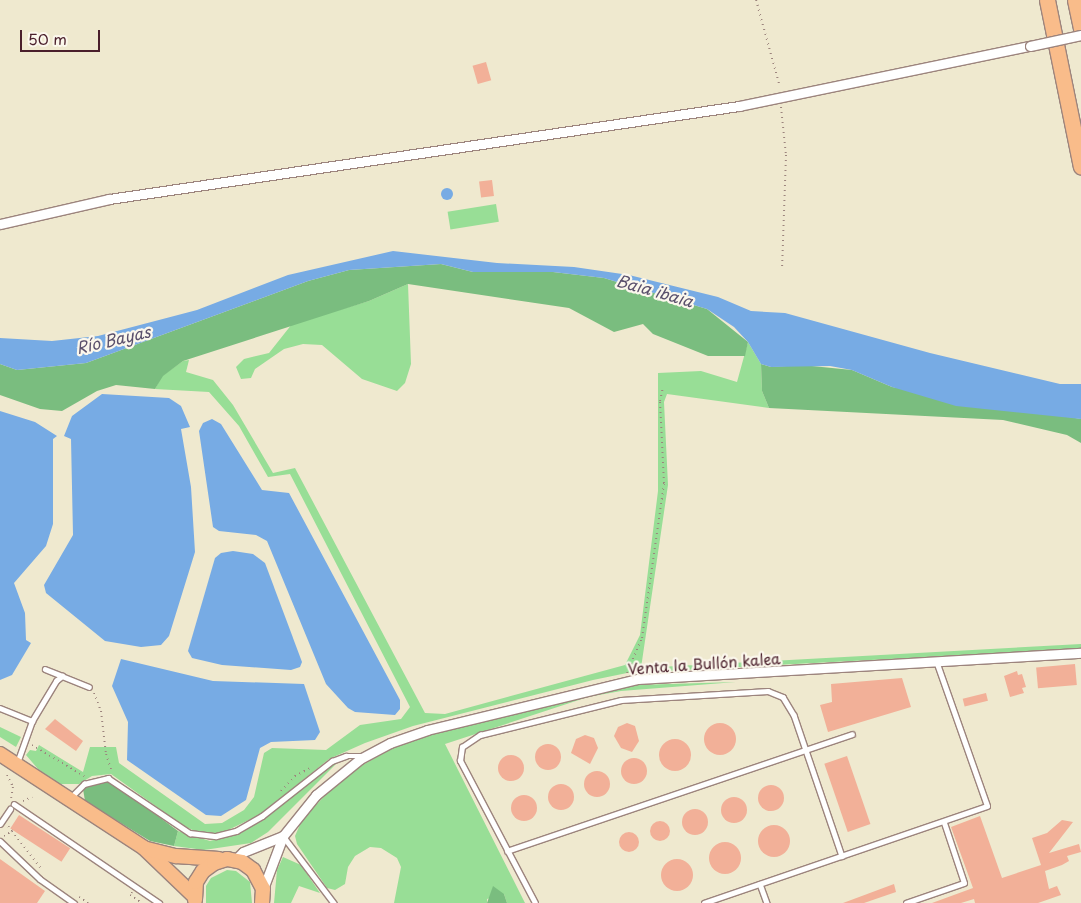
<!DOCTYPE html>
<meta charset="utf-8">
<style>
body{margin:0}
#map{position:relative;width:1081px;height:903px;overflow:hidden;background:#efe9cf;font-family:"Playpen Sans",sans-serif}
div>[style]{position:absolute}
.green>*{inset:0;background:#98de96;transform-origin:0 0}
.forest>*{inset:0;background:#7abd7f}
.water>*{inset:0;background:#77abe4}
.round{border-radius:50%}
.building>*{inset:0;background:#f2b098;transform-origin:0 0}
.path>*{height:2px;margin-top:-1px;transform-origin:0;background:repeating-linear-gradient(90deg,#9c847d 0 1px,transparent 0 5px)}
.roads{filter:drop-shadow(1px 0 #9c847d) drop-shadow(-1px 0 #9c847d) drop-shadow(0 1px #9c847d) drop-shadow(0 -1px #9c847d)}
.service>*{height:4.5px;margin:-2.25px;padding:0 2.25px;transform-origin:2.25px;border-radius:2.25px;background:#fff}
.minor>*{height:9px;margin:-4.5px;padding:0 4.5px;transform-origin:4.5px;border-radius:4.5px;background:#fff}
.trunk>*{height:14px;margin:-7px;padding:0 7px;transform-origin:7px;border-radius:7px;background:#f9bc8a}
.motorway>*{height:15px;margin:-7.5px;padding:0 7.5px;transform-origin:7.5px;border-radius:7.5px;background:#f9bc8a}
.bridges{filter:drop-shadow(1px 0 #9c847d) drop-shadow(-1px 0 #9c847d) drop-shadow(0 1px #9c847d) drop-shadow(0 -1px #9c847d)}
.minor-bridge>*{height:9px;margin:-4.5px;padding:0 4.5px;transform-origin:4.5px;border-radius:4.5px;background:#fff}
span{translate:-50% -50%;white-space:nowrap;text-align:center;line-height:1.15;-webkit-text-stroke:4.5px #fbf7ec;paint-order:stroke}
.street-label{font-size:15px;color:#4a1f2b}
.water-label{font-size:16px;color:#5a506c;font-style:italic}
.scale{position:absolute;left:20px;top:30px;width:80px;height:22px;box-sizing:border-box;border:2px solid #4a1f2b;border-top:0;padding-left:6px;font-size:15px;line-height:18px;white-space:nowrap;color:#4a1f2b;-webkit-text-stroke:4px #fbf7ec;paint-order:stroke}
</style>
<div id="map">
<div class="green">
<i style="left:496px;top:204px;width:18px;height:49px;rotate:81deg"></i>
<i style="clip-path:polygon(408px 284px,411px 364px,405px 383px,397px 391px,362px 379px,322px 345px,303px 344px,284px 349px,255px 369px,251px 378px,241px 379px,236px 367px,244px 359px,269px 353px,292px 324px,369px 301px)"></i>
<i style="clip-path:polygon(748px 342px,761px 364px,762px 391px,769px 408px,667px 394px,664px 402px,668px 485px,641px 668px,1081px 644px,1081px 649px,627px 673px,593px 680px,413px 726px,365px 743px,329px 759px,261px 814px,222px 833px,203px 835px,182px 825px,111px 774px,92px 776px,79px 784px,59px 784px,38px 769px,26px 755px,30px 750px,36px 751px,39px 745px,83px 772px,90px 747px,116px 747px,119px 763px,205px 824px,222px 823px,244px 810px,254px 797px,264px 753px,272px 748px,326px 750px,360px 725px,401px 719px,410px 707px,290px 474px,268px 477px,239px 426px,209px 392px,155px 389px,162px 376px,183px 361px,189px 360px,186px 372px,213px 380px,233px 405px,273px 473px,295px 468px,425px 713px,445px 714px,625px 665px,640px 635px,658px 491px,658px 373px,701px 371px,737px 382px)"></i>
<i style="clip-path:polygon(736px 682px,621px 691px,588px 697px,445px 744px,525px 903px,507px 903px,504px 894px,487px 899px,487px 903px,394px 903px,401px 867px,397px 858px,381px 848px,370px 847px,355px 856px,348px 867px,345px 884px,335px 890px,327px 888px,297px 844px,295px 836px,302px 820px,330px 790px,359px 767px,393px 748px,426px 735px,611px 689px,635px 685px)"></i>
<i style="clip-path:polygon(0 727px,21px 737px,16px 747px,0 737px)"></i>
<i style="clip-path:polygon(340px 760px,268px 832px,251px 843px,204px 850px,174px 846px,178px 831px,210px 841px,239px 833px,260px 822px,320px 772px)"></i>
<i style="clip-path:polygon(283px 857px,301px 865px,320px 893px,299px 886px,291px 903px,274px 903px,277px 870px)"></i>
<i style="clip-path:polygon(227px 870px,236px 871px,250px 882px,252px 903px,206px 903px,206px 886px,211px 878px)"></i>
</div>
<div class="forest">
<i style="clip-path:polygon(441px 264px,473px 272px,553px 272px,604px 278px,707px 309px,748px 342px,745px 356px,708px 356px,653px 334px,643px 324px,614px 332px,569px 308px,408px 284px,369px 301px,183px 361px,163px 376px,155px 389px,116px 385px,97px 391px,62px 411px,40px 409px,0 395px,0 364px,17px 370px,86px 363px,308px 281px,349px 270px)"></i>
<i style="clip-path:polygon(761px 364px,771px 367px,802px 365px,852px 370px,892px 387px,1081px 419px,1081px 443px,1067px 435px,1003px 420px,769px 408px,762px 391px)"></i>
<i style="clip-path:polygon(96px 782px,109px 782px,123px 790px,178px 831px,174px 846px,150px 841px,85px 801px,83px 789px)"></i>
<i style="clip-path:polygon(493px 886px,504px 894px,507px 903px,487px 903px)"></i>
</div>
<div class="water">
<i class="round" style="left:441px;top:188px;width:12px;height:12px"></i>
<i style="clip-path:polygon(393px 251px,497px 263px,574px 267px,629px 275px,718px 297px,751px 311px,785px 313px,930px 353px,1060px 384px,1081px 384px,1081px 419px,956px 406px,892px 387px,852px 370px,830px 366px,771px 367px,761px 364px,748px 342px,734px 327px,707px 309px,604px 278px,553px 272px,473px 272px,441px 264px,349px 270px,308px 281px,86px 363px,17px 370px,0 364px,0 338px,52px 341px,98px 336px,197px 310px,288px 275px)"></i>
<i style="clip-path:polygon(102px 394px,169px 398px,181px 406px,190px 427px,181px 429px,191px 487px,195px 552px,169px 636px,161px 645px,141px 647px,105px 641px,46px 593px,44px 585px,73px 535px,71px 439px,64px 436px,72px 416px)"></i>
<i style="clip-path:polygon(0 411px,35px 422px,57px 436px,53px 439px,53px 524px,46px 546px,14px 583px,25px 613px,26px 640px,31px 643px,12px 675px,0 680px)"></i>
<i style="clip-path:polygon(212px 419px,221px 424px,262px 490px,289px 493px,400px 700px,400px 709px,395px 715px,355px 712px,348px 708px,326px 684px,267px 541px,256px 535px,219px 531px,213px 527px,199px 431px,203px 423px)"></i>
<i style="clip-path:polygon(233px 551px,253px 554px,265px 563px,302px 662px,300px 667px,291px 670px,222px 665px,192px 658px,188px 651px,215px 558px,221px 553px)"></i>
<i style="clip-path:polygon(121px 659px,213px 681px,304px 684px,320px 732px,315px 740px,271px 742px,260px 748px,246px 800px,221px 816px,206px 815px,127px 760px,128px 722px,112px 686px)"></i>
</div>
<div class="building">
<i style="left:486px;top:62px;width:19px;height:14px;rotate:74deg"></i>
<i style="left:492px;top:180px;width:16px;height:13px;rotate:83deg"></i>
<i style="left:1075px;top:664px;width:21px;height:39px;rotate:85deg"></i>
<i style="clip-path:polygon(1017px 671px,1018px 675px,1022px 674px,1026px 687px,1022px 688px,1024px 693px,1010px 697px,1004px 676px)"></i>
<i style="clip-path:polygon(902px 678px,911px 707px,828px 732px,820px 705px,832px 702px,831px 684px)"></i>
<i style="left:986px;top:693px;width:8px;height:24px;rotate:76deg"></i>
<i style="clip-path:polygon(55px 719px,83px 741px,76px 751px,45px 729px)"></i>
<i class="round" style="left:704px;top:723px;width:32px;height:32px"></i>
<i style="clip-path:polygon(627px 723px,635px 726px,639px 741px,632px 752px,621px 748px,614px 736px,618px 727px)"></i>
<i style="clip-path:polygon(585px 735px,594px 738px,598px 748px,590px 764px,571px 753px,576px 739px)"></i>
<i class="round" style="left:659px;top:739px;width:32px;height:32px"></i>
<i class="round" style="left:535px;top:744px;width:26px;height:26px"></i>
<i class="round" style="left:498px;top:755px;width:26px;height:26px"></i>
<i style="left:847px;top:756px;width:72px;height:24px;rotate:71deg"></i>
<i class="round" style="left:621px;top:758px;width:26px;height:26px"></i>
<i class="round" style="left:584px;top:771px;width:26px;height:26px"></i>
<i class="round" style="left:548px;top:784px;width:26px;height:26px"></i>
<i class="round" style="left:758px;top:785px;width:26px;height:26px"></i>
<i class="round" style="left:511px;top:795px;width:26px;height:26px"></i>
<i class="round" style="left:721px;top:797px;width:26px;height:26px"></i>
<i class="round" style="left:682px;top:809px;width:26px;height:26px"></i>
<i style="left:19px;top:815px;width:61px;height:16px;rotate:33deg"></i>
<i style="clip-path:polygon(980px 816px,1002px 878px,1041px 865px,1032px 838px,1047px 833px,1062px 820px,1073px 822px,1049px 853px,1079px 844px,1081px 852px,1067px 856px,1069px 861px,1062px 865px,1045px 871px,1049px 889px,1057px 886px,1061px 895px,1038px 903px,975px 903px,974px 899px,961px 903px,932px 903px,973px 888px,951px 827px)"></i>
<i class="round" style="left:650px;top:821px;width:20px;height:20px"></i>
<i class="round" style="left:758px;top:825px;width:32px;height:32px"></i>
<i class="round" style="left:619px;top:832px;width:20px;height:20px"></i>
<i class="round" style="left:709px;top:842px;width:32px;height:32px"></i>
<i class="round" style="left:661px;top:859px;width:32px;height:32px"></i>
<i style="clip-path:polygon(0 859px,45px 891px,37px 903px,0 903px)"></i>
<i style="clip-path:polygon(894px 884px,896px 892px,864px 903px,843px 903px)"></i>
</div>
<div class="path">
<i style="left:756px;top:0;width:90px;rotate:74.6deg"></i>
<i style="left:781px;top:107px;width:48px;rotate:84.1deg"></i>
<i style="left:786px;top:155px;width:114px;rotate:92deg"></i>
<i style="left:627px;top:673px;width:38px;rotate:-67deg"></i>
<i style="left:642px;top:638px;width:157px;rotate:-81.9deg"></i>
<i style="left:664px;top:483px;width:82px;rotate:-92.8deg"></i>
<i style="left:660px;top:401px;width:14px;rotate:-78deg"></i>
<i style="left:94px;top:693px;width:19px;rotate:69deg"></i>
<i style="left:101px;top:711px;width:43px;rotate:83.4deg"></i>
<i style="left:106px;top:754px;width:19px;rotate:72deg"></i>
<i style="left:32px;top:745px;width:61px;rotate:30.8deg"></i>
<i style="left:7px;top:775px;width:13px;rotate:63deg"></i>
<i style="left:13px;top:787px;width:11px;rotate:100deg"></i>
<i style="left:281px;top:791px;width:21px;rotate:-47deg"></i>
<i style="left:295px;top:776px;width:17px;rotate:-28deg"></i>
<i style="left:23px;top:801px;width:10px;rotate:-24deg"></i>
<i style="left:12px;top:831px;width:46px;rotate:52.1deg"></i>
<i style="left:4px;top:836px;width:9px;rotate:-32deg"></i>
<i style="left:12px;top:831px;width:6px;rotate:-129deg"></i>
<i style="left:132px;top:892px;width:4px;rotate:124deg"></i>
<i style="left:130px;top:895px;width:14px;rotate:34deg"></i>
<i style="left:79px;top:897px;width:11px;rotate:34deg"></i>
</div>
<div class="roads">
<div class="service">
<i style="left:45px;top:669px;width:18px;rotate:22deg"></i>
<i style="left:0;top:708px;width:35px;rotate:22deg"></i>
<i style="left:17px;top:763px;width:45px;rotate:-70.3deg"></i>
<i style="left:32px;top:721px;width:47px;rotate:-59deg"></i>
<i style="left:56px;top:681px;width:8px;rotate:-40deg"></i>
<i style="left:62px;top:676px;width:29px;rotate:22deg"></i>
<i style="left:70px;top:798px;width:20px;rotate:-45deg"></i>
<i style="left:84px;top:784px;width:25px;rotate:-14deg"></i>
<i style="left:108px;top:778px;width:99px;rotate:33.9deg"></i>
<i style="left:190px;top:833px;width:26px;rotate:7deg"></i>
<i style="left:216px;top:836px;width:21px;rotate:-14deg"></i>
<i style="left:236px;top:831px;width:30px;rotate:-30deg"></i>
<i style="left:262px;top:816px;width:89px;rotate:-38.2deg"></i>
<i style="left:332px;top:761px;width:15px;rotate:-20deg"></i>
<i style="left:346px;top:756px;width:17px"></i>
<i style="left:14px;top:804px;width:176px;rotate:34.3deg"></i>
<i style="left:0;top:824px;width:18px;rotate:-56deg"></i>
<i style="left:284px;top:837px;width:83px;rotate:52.9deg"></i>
<i style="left:0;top:841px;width:55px;rotate:43.5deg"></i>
<i style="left:40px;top:879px;width:42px;rotate:35.2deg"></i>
<i style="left:507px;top:851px;width:364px;rotate:-18.7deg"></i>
<i style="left:760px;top:884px;width:20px;rotate:70deg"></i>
<i style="left:535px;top:903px;width:161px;rotate:-117.8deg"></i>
<i style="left:460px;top:761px;width:14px;rotate:-82deg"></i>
<i style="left:462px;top:747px;width:22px;rotate:-34deg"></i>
<i style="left:480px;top:735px;width:145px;rotate:-13.9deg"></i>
<i style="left:621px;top:700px;width:147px;rotate:-3.5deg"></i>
<i style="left:768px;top:691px;width:16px;rotate:22deg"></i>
<i style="left:783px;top:697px;width:21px;rotate:59deg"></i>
<i style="left:794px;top:715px;width:149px;rotate:71.2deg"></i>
<i style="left:704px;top:903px;width:299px;rotate:-18.9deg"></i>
<i style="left:987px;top:806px;width:154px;rotate:-109.4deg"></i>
<i style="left:906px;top:903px;width:61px;rotate:-19deg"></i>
<i style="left:964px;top:883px;width:63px;rotate:-108.4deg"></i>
</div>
<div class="minor">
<i style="left:0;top:224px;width:112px;rotate:-12.9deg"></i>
<i style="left:109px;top:199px;width:637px;rotate:-8.4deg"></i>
<i style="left:739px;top:106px;width:297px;rotate:-11.7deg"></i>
<i style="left:235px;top:860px;width:11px;rotate:-45deg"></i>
<i style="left:243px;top:852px;width:43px;rotate:-21.8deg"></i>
<i style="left:263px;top:889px;width:57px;rotate:-69.3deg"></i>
<i style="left:283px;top:836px;width:53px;rotate:-51.2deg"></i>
<i style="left:316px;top:795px;width:57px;rotate:-39.3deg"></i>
<i style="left:360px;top:759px;width:34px;rotate:-28deg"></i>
<i style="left:390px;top:743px;width:39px;rotate:-19deg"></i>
<i style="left:427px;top:730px;width:217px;rotate:-13.6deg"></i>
<i style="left:638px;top:679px;width:444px;rotate:-3.4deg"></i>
</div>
<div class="trunk">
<i style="left:0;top:754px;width:172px;rotate:33.1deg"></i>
<i style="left:144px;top:848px;width:69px;rotate:43.8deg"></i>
<i style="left:147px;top:849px;width:30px;rotate:14deg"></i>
<i style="left:176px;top:856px;width:43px;rotate:4deg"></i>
<i style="left:195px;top:900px;width:18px;rotate:-87deg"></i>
<i style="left:196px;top:882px;width:13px;rotate:-58deg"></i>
<i style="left:203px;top:871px;width:14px;rotate:-36deg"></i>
<i style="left:214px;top:863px;width:14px;rotate:-17deg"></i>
<i style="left:227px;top:859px;width:15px;rotate:11deg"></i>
<i style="left:242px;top:862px;width:14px;rotate:36deg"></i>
<i style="left:253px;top:870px;width:21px;rotate:62deg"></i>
<i style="left:263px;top:889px;width:14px;rotate:94deg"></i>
</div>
<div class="motorway">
<i style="left:1047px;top:0;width:170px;rotate:78.5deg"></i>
<i style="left:1075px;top:0;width:29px;rotate:78deg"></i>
</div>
</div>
<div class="bridges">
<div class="minor-bridge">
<i style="left:1030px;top:46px;width:52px;rotate:-12.2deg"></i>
</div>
</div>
<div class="street-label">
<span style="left:704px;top:663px;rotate:-4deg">Venta la Bullón kalea</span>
</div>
<div class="water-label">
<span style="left:655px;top:290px;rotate:16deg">Baia ibaia</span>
<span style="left:113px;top:339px;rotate:-13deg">Río Bayas</span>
</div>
<div class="scale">50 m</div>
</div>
